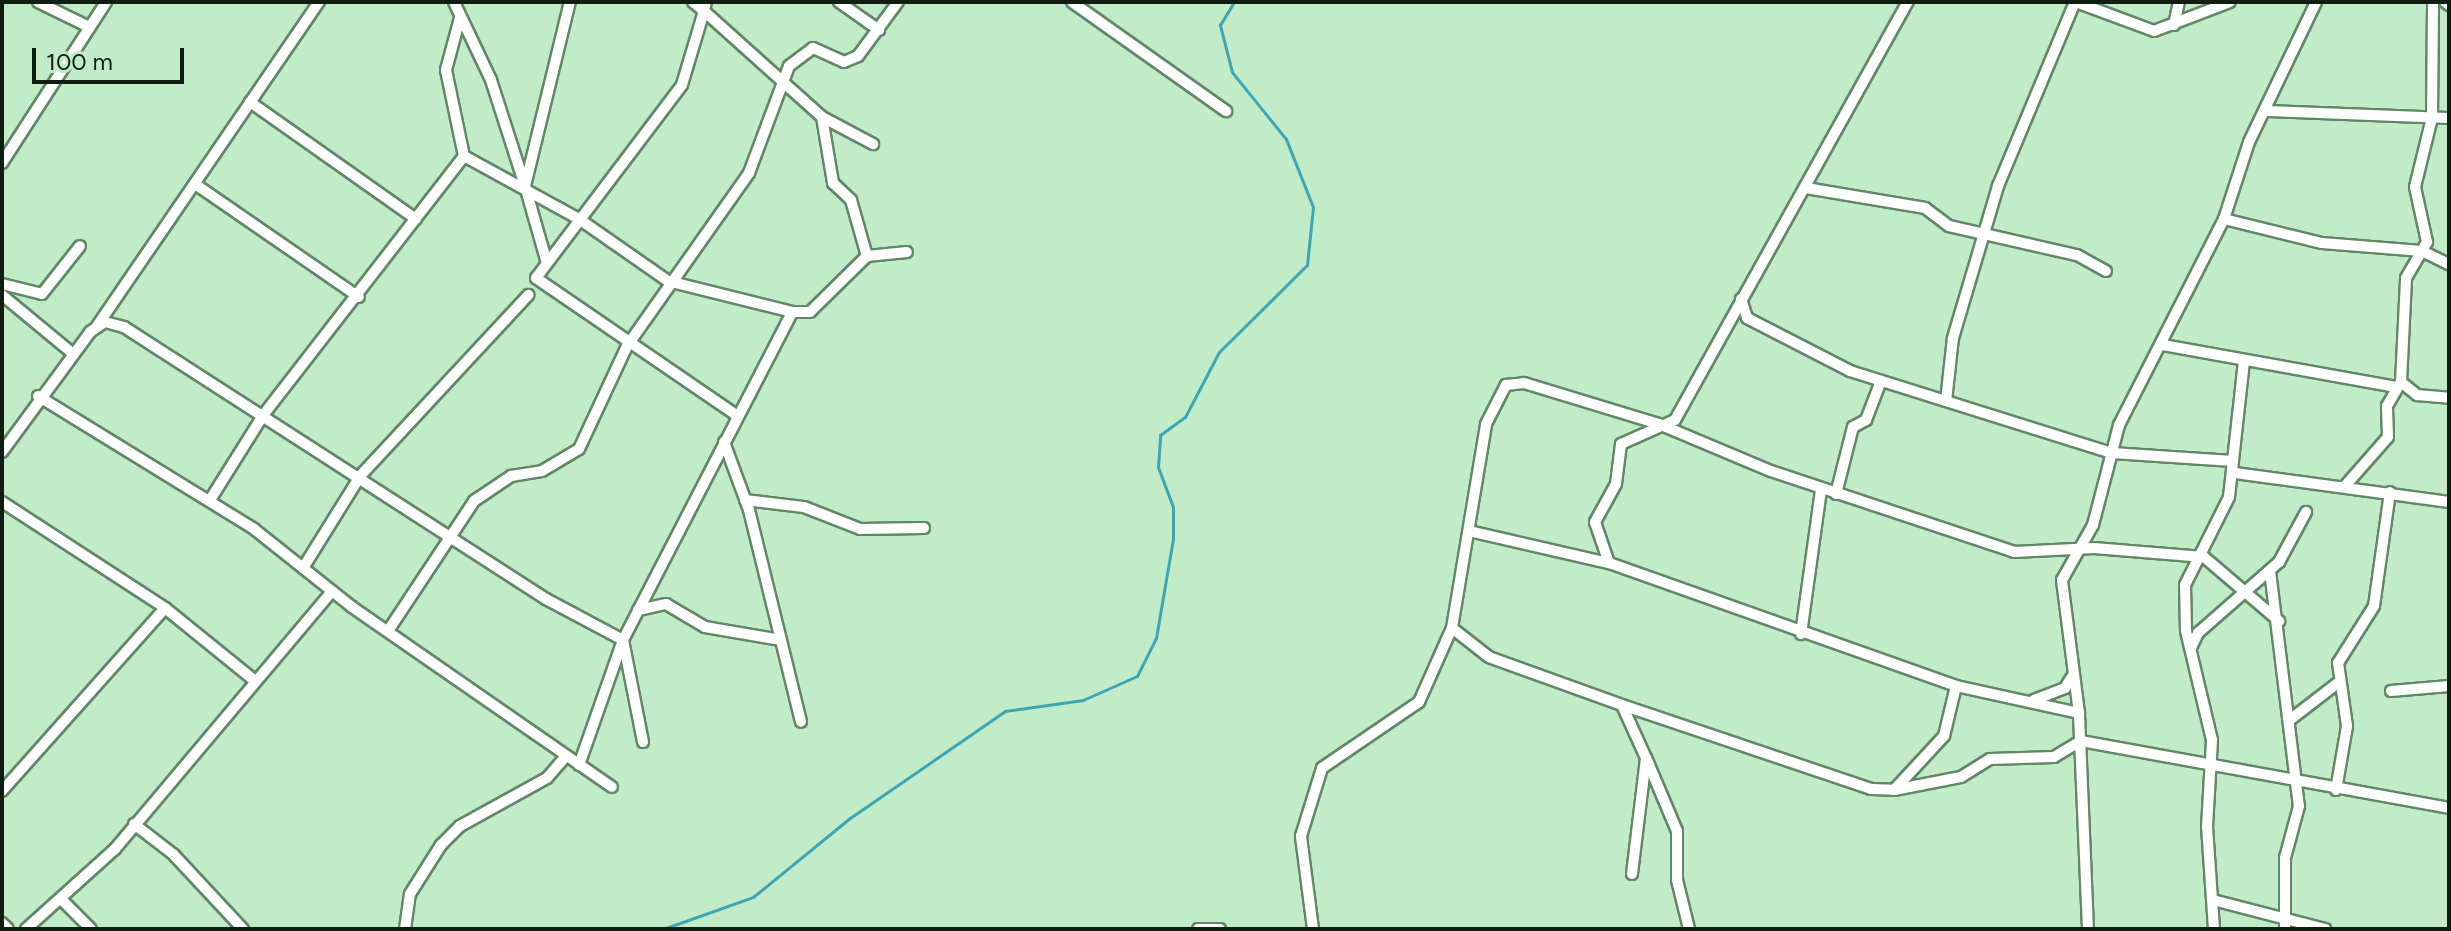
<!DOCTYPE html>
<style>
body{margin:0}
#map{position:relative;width:2451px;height:931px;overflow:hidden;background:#c2ecc7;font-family:Figtree,sans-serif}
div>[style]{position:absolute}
.stream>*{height:3px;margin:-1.5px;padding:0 1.5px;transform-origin:1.5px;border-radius:1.5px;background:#3ca6b4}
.roads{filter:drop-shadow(2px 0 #618766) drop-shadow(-2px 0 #618766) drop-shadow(0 2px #618766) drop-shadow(0 -2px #618766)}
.minor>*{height:10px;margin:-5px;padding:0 5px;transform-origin:5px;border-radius:5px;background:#fff}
span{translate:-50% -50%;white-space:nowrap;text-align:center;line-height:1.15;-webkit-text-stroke:6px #c2ecc7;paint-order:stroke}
.frame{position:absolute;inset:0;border:4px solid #0f1e11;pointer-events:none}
.scale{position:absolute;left:32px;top:48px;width:152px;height:36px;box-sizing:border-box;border:4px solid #0f1e11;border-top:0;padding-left:10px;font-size:24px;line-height:28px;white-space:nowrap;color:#0f1e11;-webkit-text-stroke:6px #c2ecc7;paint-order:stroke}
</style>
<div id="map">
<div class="stream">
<i style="left:663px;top:929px;width:96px;rotate:-19.6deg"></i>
<i style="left:753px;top:897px;width:125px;rotate:-39.2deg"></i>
<i style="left:850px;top:818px;width:188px;rotate:-34.6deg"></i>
<i style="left:1005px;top:711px;width:79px;rotate:-8deg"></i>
<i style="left:1083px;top:700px;width:59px;rotate:-24deg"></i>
<i style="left:1137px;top:676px;width:42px;rotate:-63.4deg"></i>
<i style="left:1156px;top:638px;width:100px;rotate:-80.3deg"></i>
<i style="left:1173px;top:539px;width:32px;rotate:-90deg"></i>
<i style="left:1173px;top:507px;width:43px;rotate:-110.6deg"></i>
<i style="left:1158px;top:467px;width:32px;rotate:-86deg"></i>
<i style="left:1160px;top:435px;width:31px;rotate:-36deg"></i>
<i style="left:1185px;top:417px;width:73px;rotate:-62.4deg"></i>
<i style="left:1219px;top:352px;width:124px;rotate:-44.7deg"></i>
<i style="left:1307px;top:265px;width:58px;rotate:-84.1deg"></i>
<i style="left:1313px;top:207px;width:73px;rotate:-111.7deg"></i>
<i style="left:1286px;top:139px;width:86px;rotate:-128.9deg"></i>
<i style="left:1232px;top:72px;width:49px;rotate:-104.3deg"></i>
<i style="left:1220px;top:25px;width:27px;rotate:-59deg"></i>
</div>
<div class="roads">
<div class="minor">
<i style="left:38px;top:2px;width:57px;rotate:26.1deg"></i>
<i style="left:454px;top:2px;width:86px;rotate:64.6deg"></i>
<i style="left:491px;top:80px;width:111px;rotate:72.2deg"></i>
<i style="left:525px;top:186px;width:189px;rotate:-76.3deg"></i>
<i style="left:693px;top:2px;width:14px;rotate:39deg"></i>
<i style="left:704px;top:11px;width:77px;rotate:106.6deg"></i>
<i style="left:682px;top:85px;width:242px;rotate:127.1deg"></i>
<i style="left:536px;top:278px;width:242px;rotate:34.4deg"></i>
<i style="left:706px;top:2px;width:9px;rotate:103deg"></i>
<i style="left:704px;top:11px;width:159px;rotate:41.9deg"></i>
<i style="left:822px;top:117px;width:67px;rotate:80.5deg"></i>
<i style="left:833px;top:183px;width:25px;rotate:43deg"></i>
<i style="left:851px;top:200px;width:58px;rotate:74.1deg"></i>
<i style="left:839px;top:2px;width:49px;rotate:35deg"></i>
<i style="left:1072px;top:2px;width:189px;rotate:35.3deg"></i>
<i style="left:2076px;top:2px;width:83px;rotate:20.4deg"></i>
<i style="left:2154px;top:31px;width:81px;rotate:-20.9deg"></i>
<i style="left:2445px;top:2px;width:5px;rotate:37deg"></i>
<i style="left:460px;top:18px;width:54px;rotate:105.1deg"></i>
<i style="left:446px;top:70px;width:88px;rotate:78.2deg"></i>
<i style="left:2174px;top:25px;width:24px;rotate:-78deg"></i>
<i style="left:250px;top:102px;width:203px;rotate:35.2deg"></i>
<i style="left:2267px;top:111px;width:182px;rotate:2.2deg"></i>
<i style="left:822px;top:117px;width:58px;rotate:27.9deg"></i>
<i style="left:2px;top:163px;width:192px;rotate:-57.1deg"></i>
<i style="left:195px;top:184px;width:199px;rotate:34.6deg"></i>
<i style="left:525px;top:186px;width:80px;rotate:74.1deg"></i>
<i style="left:1806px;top:188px;width:121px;rotate:9.5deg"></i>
<i style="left:1925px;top:208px;width:30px;rotate:37deg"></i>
<i style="left:1949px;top:226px;width:131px;rotate:12.8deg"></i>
<i style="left:2077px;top:255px;width:33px;rotate:29deg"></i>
<i style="left:2224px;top:219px;width:101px;rotate:13.8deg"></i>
<i style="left:2322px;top:243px;width:100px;rotate:4.6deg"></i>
<i style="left:2422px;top:251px;width:30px;rotate:26deg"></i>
<i style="left:2px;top:284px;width:41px;rotate:14deg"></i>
<i style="left:42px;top:294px;width:61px;rotate:-51.6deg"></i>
<i style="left:2px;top:295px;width:91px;rotate:39.6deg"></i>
<i style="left:1741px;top:299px;width:20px;rotate:72deg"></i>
<i style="left:1747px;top:318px;width:116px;rotate:27.2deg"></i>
<i style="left:1850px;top:371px;width:275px;rotate:17.4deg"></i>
<i style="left:2112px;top:453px;width:121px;rotate:3.8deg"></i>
<i style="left:97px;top:326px;width:393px;rotate:-55.6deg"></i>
<i style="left:2163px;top:345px;width:237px;rotate:10.2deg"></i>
<i style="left:2401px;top:382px;width:21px;rotate:39deg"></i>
<i style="left:2417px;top:395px;width:32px;rotate:5deg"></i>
<i style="left:38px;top:396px;width:254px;rotate:31.6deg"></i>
<i style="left:254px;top:529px;width:125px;rotate:38.5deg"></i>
<i style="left:352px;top:607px;width:316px;rotate:34.7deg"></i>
<i style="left:1946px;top:401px;width:63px;rotate:-83.7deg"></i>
<i style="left:1953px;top:338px;width:159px;rotate:-73.5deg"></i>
<i style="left:1998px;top:186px;width:199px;rotate:-67.3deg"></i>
<i style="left:724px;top:442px;width:72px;rotate:69.8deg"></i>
<i style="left:749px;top:510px;width:218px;rotate:76.2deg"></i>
<i style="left:2px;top:452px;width:149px;rotate:-53.7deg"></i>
<i style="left:90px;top:332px;width:18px;rotate:-34deg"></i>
<i style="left:105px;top:322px;width:20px;rotate:15deg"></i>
<i style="left:124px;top:327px;width:502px;rotate:32.8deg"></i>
<i style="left:546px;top:599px;width:87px;rotate:28deg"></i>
<i style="left:623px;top:640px;width:104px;rotate:78.9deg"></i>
<i style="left:2235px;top:473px;width:216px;rotate:7.7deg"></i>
<i style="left:2345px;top:486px;width:65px;rotate:-48.7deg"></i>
<i style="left:2388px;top:437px;width:31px;rotate:-92deg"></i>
<i style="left:2387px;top:406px;width:28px;rotate:-60deg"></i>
<i style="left:2401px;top:382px;width:104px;rotate:-87.2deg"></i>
<i style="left:2406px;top:278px;width:42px;rotate:-59.7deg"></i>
<i style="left:2427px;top:242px;width:56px;rotate:-102.3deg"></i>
<i style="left:2415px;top:187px;width:71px;rotate:-76.2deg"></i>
<i style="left:2432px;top:118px;width:116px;rotate:-89.5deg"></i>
<i style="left:1836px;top:494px;width:69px;rotate:-75.8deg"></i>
<i style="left:1853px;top:427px;width:15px;rotate:-28deg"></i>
<i style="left:1866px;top:420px;width:42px;rotate:-69deg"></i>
<i style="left:210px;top:500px;width:102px;rotate:-57.9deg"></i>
<i style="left:264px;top:414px;width:326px;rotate:-52.2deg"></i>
<i style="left:464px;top:156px;width:131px;rotate:28.7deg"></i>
<i style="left:579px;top:219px;width:108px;rotate:34.9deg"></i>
<i style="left:668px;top:281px;width:128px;rotate:14deg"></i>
<i style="left:745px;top:500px;width:59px;rotate:6.8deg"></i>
<i style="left:804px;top:507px;width:60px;rotate:21.4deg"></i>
<i style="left:860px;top:529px;width:64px;rotate:-0.9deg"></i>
<i style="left:2px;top:502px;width:194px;rotate:33deg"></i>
<i style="left:165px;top:608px;width:114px;rotate:39deg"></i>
<i style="left:1469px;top:531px;width:144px;rotate:12.9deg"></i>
<i style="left:1609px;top:563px;width:368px;rotate:19.5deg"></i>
<i style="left:1956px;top:686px;width:126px;rotate:12.4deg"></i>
<i style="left:1609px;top:563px;width:43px;rotate:-108.9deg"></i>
<i style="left:1595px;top:522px;width:43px;rotate:-61.1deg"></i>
<i style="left:1616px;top:484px;width:40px;rotate:-82.9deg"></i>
<i style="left:1621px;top:444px;width:59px;rotate:-24deg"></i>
<i style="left:1675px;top:420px;width:479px;rotate:-60.9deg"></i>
<i style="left:303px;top:568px;width:110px;rotate:-58.1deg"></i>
<i style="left:361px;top:475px;width:246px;rotate:-47.1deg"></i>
<i style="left:2270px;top:571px;width:237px;rotate:83deg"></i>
<i style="left:2299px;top:806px;width:54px;rotate:105.1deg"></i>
<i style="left:2285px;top:858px;width:71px;rotate:90deg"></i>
<i style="left:638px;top:610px;width:29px;rotate:-12deg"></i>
<i style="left:666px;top:604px;width:45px;rotate:30.5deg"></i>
<i style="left:705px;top:627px;width:77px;rotate:9.7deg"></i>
<i style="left:388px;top:631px;width:156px;rotate:-56.5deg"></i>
<i style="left:474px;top:501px;width:45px;rotate:-34deg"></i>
<i style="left:511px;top:476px;width:31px;rotate:-9deg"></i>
<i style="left:542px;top:471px;width:43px;rotate:-30.7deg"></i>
<i style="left:579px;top:449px;width:114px;rotate:-65deg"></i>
<i style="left:627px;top:346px;width:212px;rotate:-54.8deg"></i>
<i style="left:749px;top:173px;width:114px;rotate:-69.5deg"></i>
<i style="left:789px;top:66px;width:30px;rotate:-37deg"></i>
<i style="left:813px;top:48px;width:34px;rotate:24deg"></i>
<i style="left:844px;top:62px;width:15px;rotate:-23deg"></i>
<i style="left:858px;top:56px;width:67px;rotate:-53.5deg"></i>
<i style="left:1801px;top:634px;width:146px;rotate:-82.1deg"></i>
<i style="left:2191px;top:648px;width:17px;rotate:-65deg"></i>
<i style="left:2198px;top:633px;width:108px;rotate:-41.2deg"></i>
<i style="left:2279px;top:562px;width:57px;rotate:-61.6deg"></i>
<i style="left:2391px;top:691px;width:58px;rotate:-4.9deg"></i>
<i style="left:2034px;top:700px;width:33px;rotate:-21deg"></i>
<i style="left:2065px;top:688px;width:13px;rotate:-58deg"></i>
<i style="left:1622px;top:705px;width:263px;rotate:18.6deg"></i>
<i style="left:1871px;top:789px;width:23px;rotate:2deg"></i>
<i style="left:1894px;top:790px;width:74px;rotate:-47.2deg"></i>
<i style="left:1944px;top:736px;width:51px;rotate:-76.5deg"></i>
<i style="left:2291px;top:719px;width:61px;rotate:-37.6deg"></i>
<i style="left:1647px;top:760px;width:77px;rotate:67.1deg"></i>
<i style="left:1677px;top:831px;width:49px;rotate:90deg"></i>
<i style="left:1677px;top:880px;width:50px;rotate:76.2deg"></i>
<i style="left:579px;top:765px;width:133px;rotate:-70.6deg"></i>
<i style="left:623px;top:640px;width:369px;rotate:-62.7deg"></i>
<i style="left:792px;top:312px;width:18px"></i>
<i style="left:810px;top:312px;width:80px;rotate:-44.5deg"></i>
<i style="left:867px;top:256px;width:40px;rotate:-5.7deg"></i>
<i style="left:1894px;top:790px;width:68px;rotate:-11deg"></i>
<i style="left:1961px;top:777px;width:34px;rotate:-32deg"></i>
<i style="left:1990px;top:759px;width:64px;rotate:-1.8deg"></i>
<i style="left:2054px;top:757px;width:31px;rotate:-31deg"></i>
<i style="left:2081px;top:741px;width:374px;rotate:10.3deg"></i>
<i style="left:2336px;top:790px;width:65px;rotate:-80.2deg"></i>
<i style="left:2347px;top:726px;width:64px;rotate:-98.1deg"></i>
<i style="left:2338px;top:663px;width:67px;rotate:-57.7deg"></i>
<i style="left:2374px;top:606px;width:115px;rotate:-82deg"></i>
<i style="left:2px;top:791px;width:245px;rotate:-48.3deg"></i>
<i style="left:134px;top:824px;width:49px;rotate:37.6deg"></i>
<i style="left:173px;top:854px;width:103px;rotate:47deg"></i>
<i style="left:1632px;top:874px;width:117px;rotate:-83.1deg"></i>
<i style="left:1646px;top:758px;width:58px;rotate:-114.4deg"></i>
<i style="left:1622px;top:705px;width:141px;rotate:-160.2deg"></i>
<i style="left:1489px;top:657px;width:47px;rotate:-141.9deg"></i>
<i style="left:1452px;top:628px;width:207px;rotate:-80.5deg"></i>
<i style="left:1486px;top:424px;width:44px;rotate:-62.9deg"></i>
<i style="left:1506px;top:385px;width:18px;rotate:-6deg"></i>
<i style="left:1524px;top:383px;width:141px;rotate:16.9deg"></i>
<i style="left:1659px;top:424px;width:121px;rotate:22.8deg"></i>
<i style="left:1771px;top:471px;width:256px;rotate:18.4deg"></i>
<i style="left:2014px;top:552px;width:80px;rotate:-2.9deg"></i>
<i style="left:2094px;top:548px;width:110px;rotate:4.7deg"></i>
<i style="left:2204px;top:557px;width:99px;rotate:40.5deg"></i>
<i style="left:61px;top:899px;width:42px;rotate:45deg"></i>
<i style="left:2213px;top:900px;width:116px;rotate:14.5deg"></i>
<i style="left:2px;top:923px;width:8px;rotate:45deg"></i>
<i style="left:26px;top:929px;width:120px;rotate:-42deg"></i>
<i style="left:115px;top:849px;width:337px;rotate:-49.9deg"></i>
<i style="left:405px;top:929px;width:35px;rotate:-82deg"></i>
<i style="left:410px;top:894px;width:58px;rotate:-57.7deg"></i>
<i style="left:441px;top:845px;width:27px;rotate:-45deg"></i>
<i style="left:460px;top:826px;width:99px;rotate:-28.9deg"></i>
<i style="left:547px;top:778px;width:28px;rotate:-49deg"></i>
<i style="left:1198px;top:929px;width:22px"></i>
<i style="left:1313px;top:929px;width:94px;rotate:-97.4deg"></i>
<i style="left:1301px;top:836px;width:71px;rotate:-72.8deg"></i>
<i style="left:1322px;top:768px;width:117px;rotate:-34.2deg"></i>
<i style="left:1419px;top:702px;width:81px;rotate:-66deg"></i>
<i style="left:2088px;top:929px;width:216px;rotate:-92.4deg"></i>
<i style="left:2079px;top:713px;width:134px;rotate:-97.3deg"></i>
<i style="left:2062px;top:580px;width:63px;rotate:-60.6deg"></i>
<i style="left:2093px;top:525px;width:103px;rotate:-75.4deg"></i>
<i style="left:2119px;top:425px;width:231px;rotate:-63deg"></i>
<i style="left:2224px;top:219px;width:81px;rotate:-72deg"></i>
<i style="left:2249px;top:142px;width:155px;rotate:-64.4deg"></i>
<i style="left:2214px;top:929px;width:102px;rotate:-93.9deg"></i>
<i style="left:2207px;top:827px;width:87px;rotate:-86.7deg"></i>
<i style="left:2212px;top:740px;width:112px;rotate:-103.4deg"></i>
<i style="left:2186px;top:631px;width:46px;rotate:-91.2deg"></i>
<i style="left:2185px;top:585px;width:98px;rotate:-63.4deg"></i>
<i style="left:2229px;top:497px;width:137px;rotate:-83.7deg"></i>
</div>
</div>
<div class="frame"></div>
<div class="scale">100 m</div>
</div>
